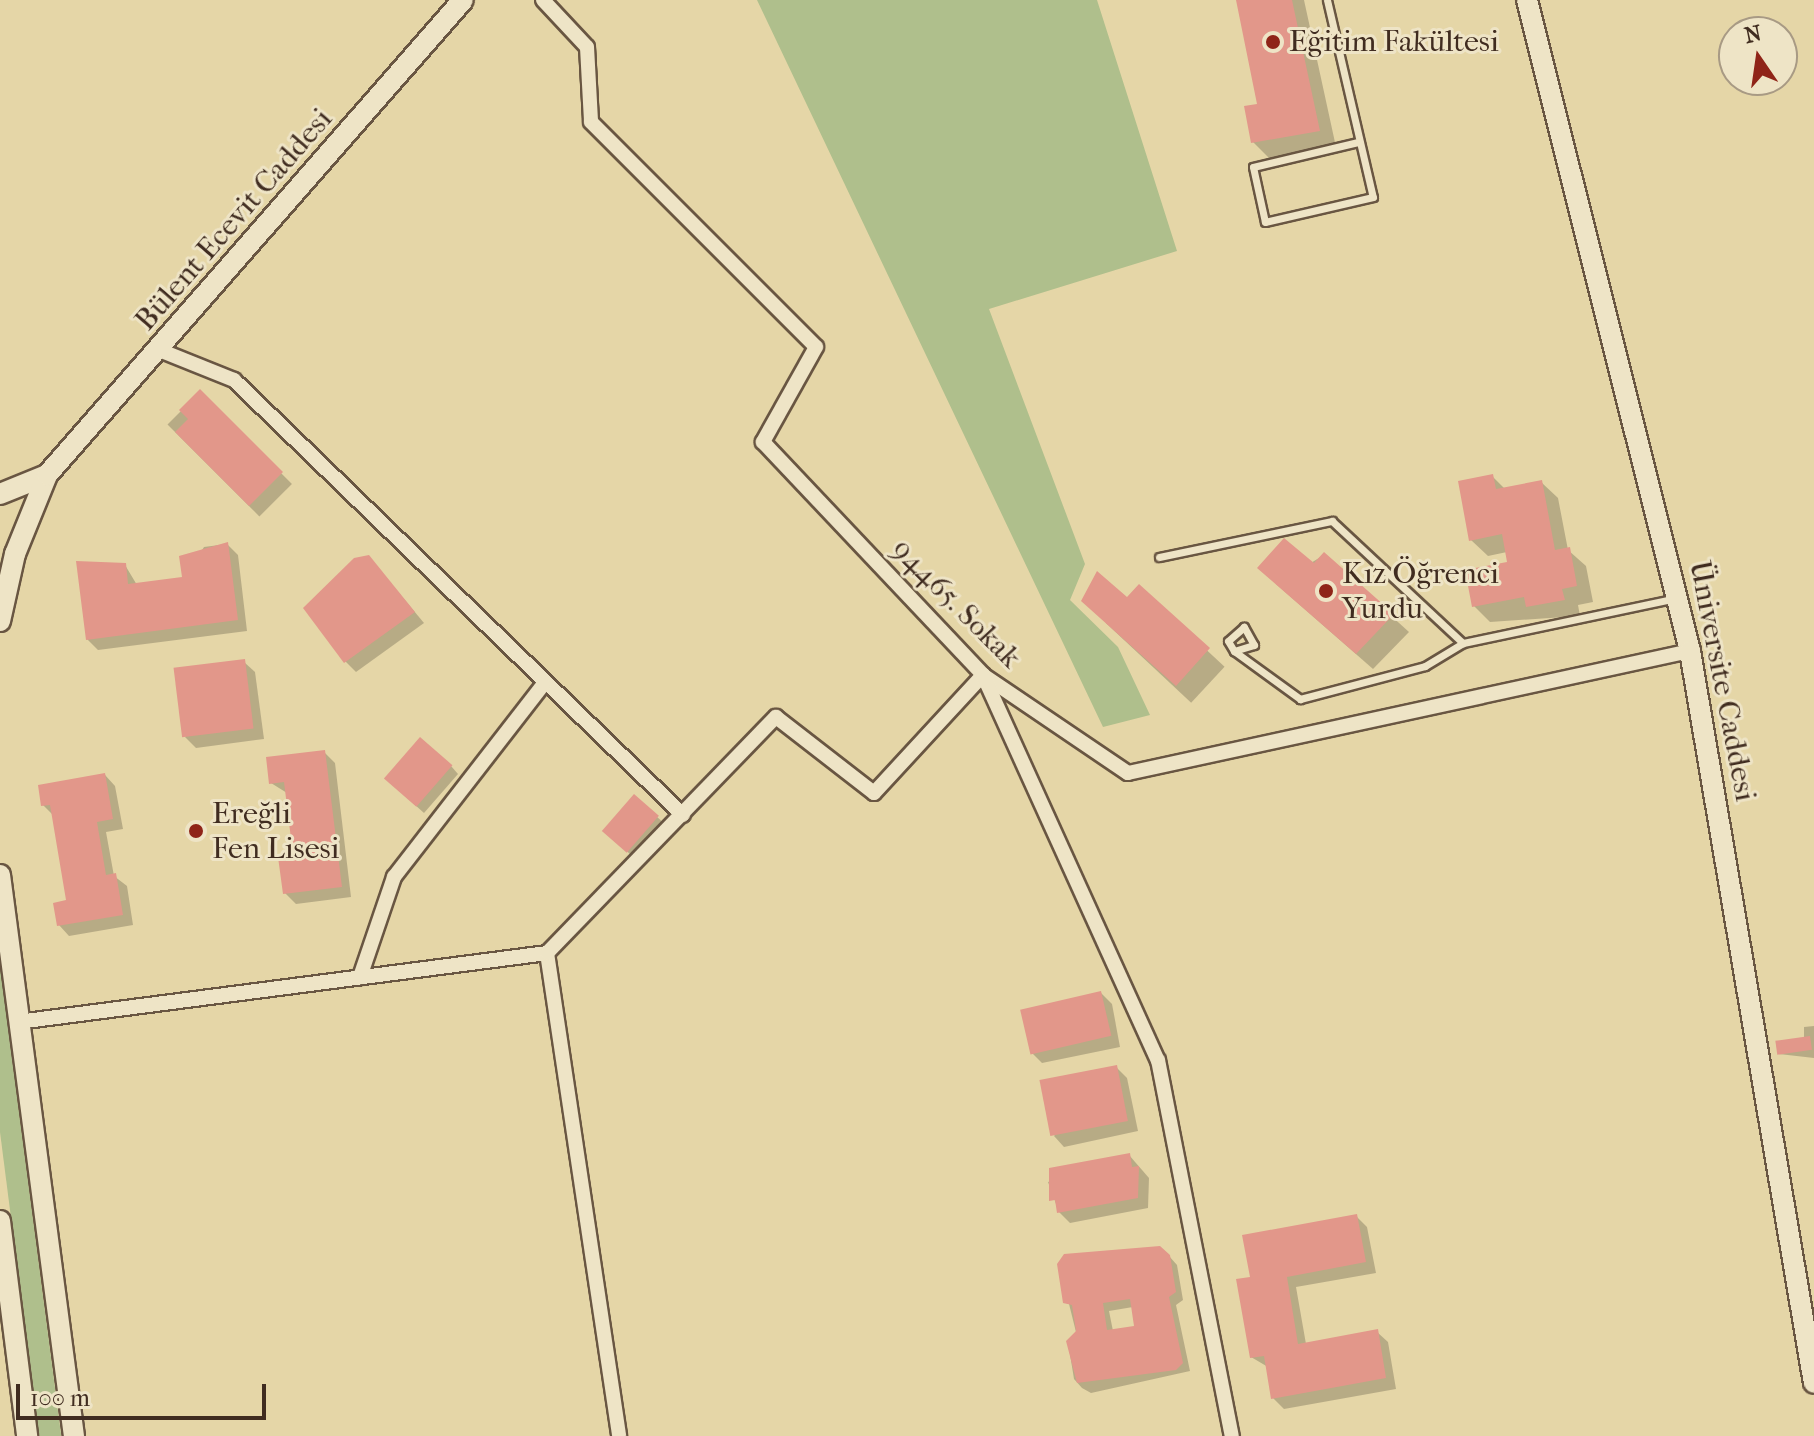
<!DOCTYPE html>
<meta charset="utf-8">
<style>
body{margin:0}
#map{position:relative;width:1814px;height:1436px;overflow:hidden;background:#e5d6a7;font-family:"IM FELL French Canon",serif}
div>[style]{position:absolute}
.green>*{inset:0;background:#afbf8c}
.shadow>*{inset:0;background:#0003;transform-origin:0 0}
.building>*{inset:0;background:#e2978a;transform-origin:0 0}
.roads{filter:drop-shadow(2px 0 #695642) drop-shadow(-2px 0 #695642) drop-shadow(0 2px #695642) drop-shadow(0 -2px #695642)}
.lane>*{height:7px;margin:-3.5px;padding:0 3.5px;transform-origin:3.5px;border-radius:3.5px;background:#eee4c6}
.street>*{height:14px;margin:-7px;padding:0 7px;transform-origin:7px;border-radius:7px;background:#eee4c6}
.secondary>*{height:20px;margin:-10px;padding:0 10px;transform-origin:10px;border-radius:10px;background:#eee4c6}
.dots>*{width:22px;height:22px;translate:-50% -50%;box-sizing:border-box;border:4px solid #eee4c6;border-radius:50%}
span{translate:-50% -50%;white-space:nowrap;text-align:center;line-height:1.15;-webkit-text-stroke:6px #eee4c6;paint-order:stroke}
.poi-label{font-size:30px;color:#402c20}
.left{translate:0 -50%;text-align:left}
.street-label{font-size:30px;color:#402c20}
.north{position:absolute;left:1718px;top:16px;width:80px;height:80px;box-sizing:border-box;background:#eee4c6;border:2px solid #a89a84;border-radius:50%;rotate:347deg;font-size:22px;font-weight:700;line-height:32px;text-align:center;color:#402c20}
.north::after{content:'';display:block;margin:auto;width:28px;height:36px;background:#8f2418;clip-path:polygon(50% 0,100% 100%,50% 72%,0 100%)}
.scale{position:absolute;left:16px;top:1384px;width:250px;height:36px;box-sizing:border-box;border:4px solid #402c20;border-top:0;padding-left:10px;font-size:24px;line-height:28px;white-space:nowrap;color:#402c20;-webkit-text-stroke:6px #eee4c6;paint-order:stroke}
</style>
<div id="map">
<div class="green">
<i style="clip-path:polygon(757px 0,1097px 0,1177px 251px,989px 309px,1085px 564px,1070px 600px,1118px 647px,1150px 715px,1103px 727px)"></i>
<i style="clip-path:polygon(0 966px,61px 1434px,61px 1436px,39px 1436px,0 1132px)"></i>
</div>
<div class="shadow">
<i style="clip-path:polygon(1238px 0,1304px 0,1336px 147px,1270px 159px,1253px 142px,1259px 106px)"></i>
<i style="left:200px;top:392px;width:130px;height:46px;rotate:45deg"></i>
<i style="clip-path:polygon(1492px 476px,1505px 489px,1541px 482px,1558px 498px,1568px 550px,1586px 566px,1593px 602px,1578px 605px,1580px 616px,1490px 622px,1474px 606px,1509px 563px,1507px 552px,1488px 556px,1471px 540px)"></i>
<i style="clip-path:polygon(227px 544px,238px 555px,247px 631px,98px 650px,87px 639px,125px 565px,137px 585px,184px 579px,204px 547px)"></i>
<i style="clip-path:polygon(1324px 555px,1409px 632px,1373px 669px,1276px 584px)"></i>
<i style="clip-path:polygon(379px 569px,424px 623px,356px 672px,345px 661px)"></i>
<i style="left:1139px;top:587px;width:117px;height:49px;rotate:43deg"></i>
<i style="clip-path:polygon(244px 662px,255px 672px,264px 739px,196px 748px,185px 737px)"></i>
<i style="clip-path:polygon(324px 752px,335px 763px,351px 897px,296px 904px,285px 893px,295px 857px,287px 793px,271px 783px)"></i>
<i style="clip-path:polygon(451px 766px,458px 774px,424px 813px,394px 786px)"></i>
<i style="clip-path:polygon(105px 775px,115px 786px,123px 829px,106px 832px,114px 876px,127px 886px,133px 925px,69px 936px,59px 925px,68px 902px,54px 816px,43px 805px)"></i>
<i style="clip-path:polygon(635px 797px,666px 825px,636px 859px,612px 839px)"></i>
<i style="clip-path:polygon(1101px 993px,1112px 1004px,1120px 1047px,1042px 1063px,1031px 1052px)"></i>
<i style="clip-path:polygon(1814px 1026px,1814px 1058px,1779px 1054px,1804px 1039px,1804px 1027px)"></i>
<i style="clip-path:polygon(1116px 1067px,1127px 1078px,1138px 1131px,1064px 1147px,1054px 1136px)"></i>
<i style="clip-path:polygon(1129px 1155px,1149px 1178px,1148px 1208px,1070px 1223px,1059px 1212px,1048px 1182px)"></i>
<i style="clip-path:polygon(1357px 1217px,1367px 1227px,1376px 1273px,1296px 1287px,1306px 1344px,1377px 1332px,1388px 1342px,1396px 1389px,1284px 1409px,1273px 1398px,1268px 1367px,1251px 1357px,1252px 1278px)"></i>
<i style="clip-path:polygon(evenodd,1169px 1256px,1177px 1265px,1183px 1300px,1176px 1305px,1190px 1371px,1091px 1393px,1082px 1388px,1074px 1379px,1068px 1342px,1076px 1332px,1059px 1264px,1169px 1256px,1133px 1307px,1136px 1327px,1113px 1331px,1109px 1311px,1133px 1307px)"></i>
</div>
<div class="building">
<i style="clip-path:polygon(1236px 0,1292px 0,1320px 131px,1251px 143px,1244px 106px,1257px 104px)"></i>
<i style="clip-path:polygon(200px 389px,283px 472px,249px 506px,175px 432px,188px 419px,179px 410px)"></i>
<i style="clip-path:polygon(1493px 474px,1496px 489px,1542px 480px,1555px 550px,1570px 547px,1577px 586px,1562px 589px,1565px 600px,1526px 607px,1524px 597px,1472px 607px,1465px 570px,1507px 562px,1502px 534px,1469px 541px,1458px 481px)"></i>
<i style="clip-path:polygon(1284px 538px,1314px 563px,1324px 552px,1394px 614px,1356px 654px,1257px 568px)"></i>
<i style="clip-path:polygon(228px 542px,238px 620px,86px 640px,76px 561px,126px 563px,128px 584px,182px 577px,179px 556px)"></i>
<i style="clip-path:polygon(369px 555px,415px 612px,344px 663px,303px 608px,354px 558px)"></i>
<i style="clip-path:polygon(1097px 571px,1127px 597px,1139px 584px,1210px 648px,1176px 686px,1081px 601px)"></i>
<i style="left:245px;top:659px;width:70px;height:72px;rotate:83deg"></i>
<i style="left:420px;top:737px;width:43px;height:55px;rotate:41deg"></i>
<i style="clip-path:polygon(325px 750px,342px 887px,283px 894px,278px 857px,293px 855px,284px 782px,269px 784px,266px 757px)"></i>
<i style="clip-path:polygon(105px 773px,113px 819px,97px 822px,106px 875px,116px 873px,123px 915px,57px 926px,53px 903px,66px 900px,50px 805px,41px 806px,38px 785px)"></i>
<i style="left:634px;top:794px;width:33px;height:49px;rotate:41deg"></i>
<i style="left:1101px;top:991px;width:46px;height:83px;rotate:77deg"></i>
<i style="left:1810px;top:1036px;width:14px;height:35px;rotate:82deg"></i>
<i style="left:1117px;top:1065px;width:57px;height:79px;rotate:79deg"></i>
<i style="clip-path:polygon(1130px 1153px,1132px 1167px,1139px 1166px,1138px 1198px,1057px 1213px,1055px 1200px,1049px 1201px,1049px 1168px)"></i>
<i style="clip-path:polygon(1357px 1214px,1366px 1262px,1287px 1277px,1298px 1344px,1378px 1329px,1386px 1378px,1271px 1399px,1264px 1356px,1250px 1358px,1236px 1279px,1250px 1277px,1242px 1235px)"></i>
<i style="clip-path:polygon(evenodd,1160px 1246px,1170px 1255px,1176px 1292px,1169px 1297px,1183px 1363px,1176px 1370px,1077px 1383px,1066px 1341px,1076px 1331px,1072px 1305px,1063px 1303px,1057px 1264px,1064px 1254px,1160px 1246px,1130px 1299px,1134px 1326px,1107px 1330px,1103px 1303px,1130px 1299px)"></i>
</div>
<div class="roads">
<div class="lane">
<i style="left:1327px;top:0;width:202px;rotate:76.9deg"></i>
<i style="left:1373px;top:197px;width:111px;rotate:167deg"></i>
<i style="left:1265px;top:222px;width:56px;rotate:-102.3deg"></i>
<i style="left:1253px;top:167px;width:108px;rotate:-13.4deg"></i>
<i style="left:1159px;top:557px;width:177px;rotate:-11.8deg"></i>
<i style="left:1332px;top:521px;width:179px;rotate:43deg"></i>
<i style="left:1463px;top:643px;width:218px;rotate:-11.9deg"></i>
<i style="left:1234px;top:651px;width:21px;rotate:-17deg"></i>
<i style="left:1254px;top:645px;width:21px;rotate:-119deg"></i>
<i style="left:1244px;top:627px;width:21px;rotate:139deg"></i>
<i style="left:1228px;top:641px;width:12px;rotate:59deg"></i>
<i style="left:1234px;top:651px;width:82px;rotate:36deg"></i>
<i style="left:1300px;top:699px;width:129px;rotate:-14.8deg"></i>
<i style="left:1425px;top:666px;width:44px;rotate:-31.2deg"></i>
</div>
<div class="street">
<i style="left:543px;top:0;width:64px;rotate:46.9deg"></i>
<i style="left:587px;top:47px;width:75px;rotate:86.9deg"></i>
<i style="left:591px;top:122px;width:318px;rotate:45deg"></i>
<i style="left:816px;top:347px;width:109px;rotate:119.2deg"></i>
<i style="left:763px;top:442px;width:320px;rotate:46.6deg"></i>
<i style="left:983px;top:675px;width:175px;rotate:34.1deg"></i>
<i style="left:1128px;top:773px;width:575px;rotate:-12.25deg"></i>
<i style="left:162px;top:351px;width:78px;rotate:21.9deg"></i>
<i style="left:234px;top:380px;width:625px;rotate:44.09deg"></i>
<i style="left:547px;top:953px;width:488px;rotate:81.5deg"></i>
<i style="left:360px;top:977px;width:106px;rotate:-71.2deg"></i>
<i style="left:394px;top:877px;width:243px;rotate:-52.2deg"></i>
<i style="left:18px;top:1022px;width:533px;rotate:-7.43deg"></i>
<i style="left:547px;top:953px;width:329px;rotate:-45.9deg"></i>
<i style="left:776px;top:717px;width:124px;rotate:37.8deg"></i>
<i style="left:874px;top:793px;width:161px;rotate:-47.3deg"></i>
<i style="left:983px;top:675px;width:423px;rotate:65.6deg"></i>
<i style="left:1158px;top:1060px;width:383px;rotate:78.9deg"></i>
</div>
<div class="secondary">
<i style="left:1527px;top:0;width:671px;rotate:75.94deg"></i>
<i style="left:1690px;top:651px;width:742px;rotate:80.39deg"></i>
<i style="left:0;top:494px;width:51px;rotate:-22deg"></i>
<i style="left:0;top:621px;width:69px;rotate:-77.4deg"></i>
<i style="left:15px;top:554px;width:85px;rotate:-67.9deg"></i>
<i style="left:47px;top:475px;width:631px;rotate:-48.79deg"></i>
<i style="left:0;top:875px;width:566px;rotate:82.49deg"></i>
<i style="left:0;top:1221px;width:217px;rotate:82.8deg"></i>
</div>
</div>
<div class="dots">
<i style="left:1273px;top:42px;background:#8f2418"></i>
<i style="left:1326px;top:591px;background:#8f2418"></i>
<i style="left:196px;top:831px;background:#8f2418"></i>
</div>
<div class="poi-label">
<span class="left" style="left:1289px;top:42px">Eğitim Fakültesi</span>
<span class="left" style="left:1342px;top:591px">Kız Öğrenci<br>Yurdu</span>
<span class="left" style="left:212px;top:831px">Ereğli<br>Fen Lisesi</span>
</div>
<div class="street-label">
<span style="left:234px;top:220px;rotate:-49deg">Bülent Ecevit Caddesi</span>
<span style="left:956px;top:604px;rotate:45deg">94465. Sokak</span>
<span style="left:1722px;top:681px;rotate:79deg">Üniversite Caddesi</span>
</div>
<div class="north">N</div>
<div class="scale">100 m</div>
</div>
